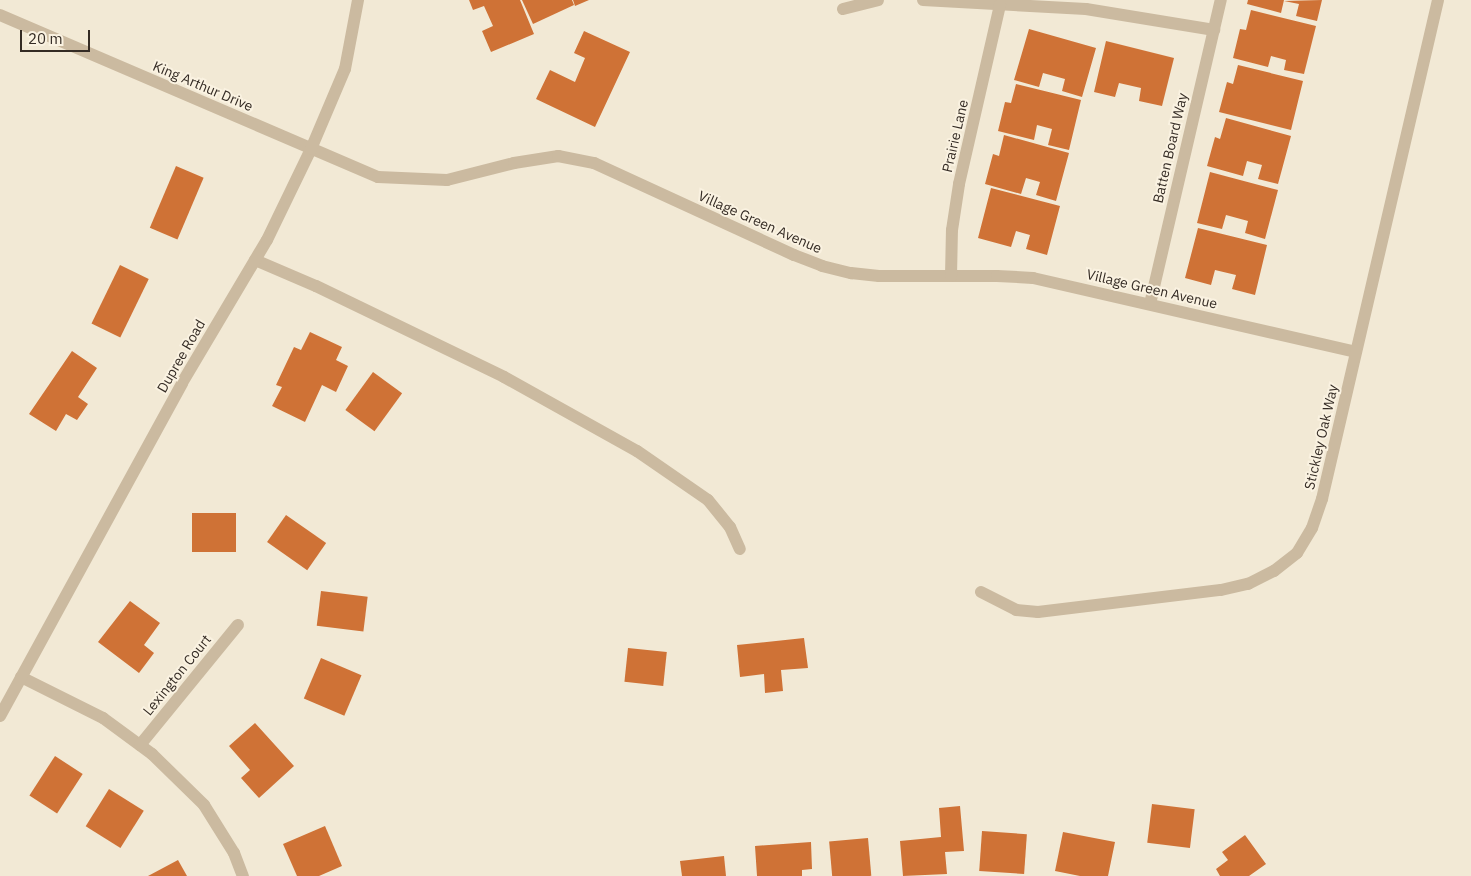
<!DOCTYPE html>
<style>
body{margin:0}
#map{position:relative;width:1471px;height:876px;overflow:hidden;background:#f2e9d5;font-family:"IBM Plex Sans",sans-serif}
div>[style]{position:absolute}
.building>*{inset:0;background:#cf7236;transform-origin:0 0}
.service>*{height:12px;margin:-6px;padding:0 6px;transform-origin:6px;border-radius:6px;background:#cbbaa0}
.minor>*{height:12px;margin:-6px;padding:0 6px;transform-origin:6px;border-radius:6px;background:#cbbaa0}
span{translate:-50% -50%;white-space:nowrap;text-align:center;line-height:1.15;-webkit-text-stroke:4px #faf2e1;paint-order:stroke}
.street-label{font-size:14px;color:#342b24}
.scale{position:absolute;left:20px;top:30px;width:70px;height:22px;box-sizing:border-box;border:2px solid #342b24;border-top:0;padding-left:6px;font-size:15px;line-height:18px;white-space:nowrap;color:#342b24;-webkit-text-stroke:4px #faf2e1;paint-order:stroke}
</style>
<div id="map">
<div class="building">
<i style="clip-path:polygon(469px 0,520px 0,534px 34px,491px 52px,482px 31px,493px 26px,484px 6px,473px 10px)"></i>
<i style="clip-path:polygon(522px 0,572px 0,574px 5px,533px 24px)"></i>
<i style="clip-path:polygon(573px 0,589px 0,575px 6px)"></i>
<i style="clip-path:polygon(1248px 0,1284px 0,1281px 13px,1247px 4px)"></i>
<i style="clip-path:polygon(1322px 0,1317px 21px,1296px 16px,1299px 4px,1284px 1px)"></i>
<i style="clip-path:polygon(1251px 10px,1316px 26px,1304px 74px,1284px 70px,1286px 60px,1271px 56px,1268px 67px,1233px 58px,1240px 29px,1246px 30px)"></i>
<i style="clip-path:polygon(1029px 29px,1096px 48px,1082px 97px,1062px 91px,1065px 79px,1043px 73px,1039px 87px,1014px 80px)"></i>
<i style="clip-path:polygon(584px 31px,630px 52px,595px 127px,536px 99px,550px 70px,575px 82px,585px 58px,574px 53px)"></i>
<i style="clip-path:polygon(1106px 41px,1174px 58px,1162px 106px,1139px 101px,1141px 88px,1119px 83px,1115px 97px,1094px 92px)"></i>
<i style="clip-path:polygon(1238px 65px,1303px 81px,1291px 130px,1219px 112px,1227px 82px,1233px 84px)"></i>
<i style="clip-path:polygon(1016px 84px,1081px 100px,1069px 150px,1048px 145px,1052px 129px,1037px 125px,1034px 140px,998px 131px,1005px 102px,1011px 103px)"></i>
<i style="clip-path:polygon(1226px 118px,1291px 136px,1278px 184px,1258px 179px,1262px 165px,1247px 161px,1243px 176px,1207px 166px,1215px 137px,1220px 139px)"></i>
<i style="clip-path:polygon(1004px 135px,1069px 153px,1056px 201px,1036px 195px,1040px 182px,1026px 178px,1021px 194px,985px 184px,993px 154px,999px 156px)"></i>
<i style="left:176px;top:166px;width:30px;height:67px;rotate:23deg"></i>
<i style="clip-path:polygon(1210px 172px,1278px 190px,1265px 239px,1245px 233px,1248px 221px,1226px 215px,1222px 229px,1197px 223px)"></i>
<i style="clip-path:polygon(991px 188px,1060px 206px,1047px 255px,1026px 249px,1030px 235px,1016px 231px,1011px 247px,978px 238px)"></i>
<i style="clip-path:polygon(1198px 228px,1267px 245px,1255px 295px,1232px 289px,1236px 275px,1215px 270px,1211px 285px,1185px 278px)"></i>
<i style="left:120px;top:265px;width:32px;height:65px;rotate:26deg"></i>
<i style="clip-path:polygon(310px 332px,342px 347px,336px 360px,348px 366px,336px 392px,322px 385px,305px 422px,272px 406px,282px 387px,276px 385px,294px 347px,301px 350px)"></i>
<i style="clip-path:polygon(72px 351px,97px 368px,78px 397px,88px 404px,77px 420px,66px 414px,56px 431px,29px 414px)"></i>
<i style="left:373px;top:372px;width:36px;height:47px;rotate:36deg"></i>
<i style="left:236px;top:513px;width:39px;height:44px;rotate:90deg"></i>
<i style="left:286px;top:515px;width:49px;height:33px;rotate:35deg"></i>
<i style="left:321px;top:591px;width:47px;height:35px;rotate:7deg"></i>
<i style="clip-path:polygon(130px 601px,160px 623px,144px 645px,154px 653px,139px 673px,98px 642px)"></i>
<i style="clip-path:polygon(804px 638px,808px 668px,781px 670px,783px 691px,765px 693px,764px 674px,740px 677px,737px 645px)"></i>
<i style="left:628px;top:648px;width:39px;height:34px;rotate:6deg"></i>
<i style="left:321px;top:658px;width:44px;height:44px;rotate:23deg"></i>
<i style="clip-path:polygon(255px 723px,294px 766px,259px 798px,241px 778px,250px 770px,229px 746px)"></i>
<i style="left:55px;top:756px;width:33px;height:47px;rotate:33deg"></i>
<i style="left:109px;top:789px;width:41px;height:44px;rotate:32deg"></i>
<i style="left:1152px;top:804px;width:43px;height:39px;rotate:7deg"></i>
<i style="clip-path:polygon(960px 806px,964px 851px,945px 852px,947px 874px,903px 876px,900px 841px,941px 837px,939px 808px)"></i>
<i style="clip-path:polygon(325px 826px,342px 866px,319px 876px,297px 876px,283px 844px)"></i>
<i style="left:982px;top:831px;width:45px;height:40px;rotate:4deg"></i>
<i style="clip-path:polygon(1063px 832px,1115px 842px,1108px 876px,1080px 876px,1055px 871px)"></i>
<i style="clip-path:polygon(1245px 835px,1266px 864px,1249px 876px,1220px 876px,1216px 869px,1228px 860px,1222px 852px)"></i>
<i style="left:868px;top:838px;width:38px;height:39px;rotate:85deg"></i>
<i style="clip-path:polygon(811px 842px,812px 869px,802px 870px,802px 876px,757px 876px,755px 846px)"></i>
<i style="clip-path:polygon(724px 856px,726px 876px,682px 876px,680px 861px)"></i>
<i style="clip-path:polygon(178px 860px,187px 876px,148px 876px)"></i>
</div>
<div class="service">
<i style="left:255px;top:260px;width:66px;rotate:23.1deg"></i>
<i style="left:316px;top:286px;width:209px;rotate:25.8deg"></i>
<i style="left:504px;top:377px;width:152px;rotate:29.1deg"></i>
<i style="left:637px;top:451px;width:86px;rotate:34.6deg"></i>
<i style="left:708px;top:500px;width:35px;rotate:51deg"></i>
<i style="left:730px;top:527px;width:24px;rotate:66deg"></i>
</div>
<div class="minor">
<i style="left:923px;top:0;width:163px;rotate:3.2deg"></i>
<i style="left:1086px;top:9px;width:130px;rotate:9.3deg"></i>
<i style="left:843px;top:9px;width:36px;rotate:-14deg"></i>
<i style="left:0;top:15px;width:411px;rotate:23.2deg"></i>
<i style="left:378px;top:177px;width:69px;rotate:2.5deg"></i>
<i style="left:447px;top:180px;width:69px;rotate:-14.2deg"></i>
<i style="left:514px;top:163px;width:45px;rotate:-9deg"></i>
<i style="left:558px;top:156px;width:37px;rotate:11deg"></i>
<i style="left:594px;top:163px;width:220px;rotate:24.7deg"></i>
<i style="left:794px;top:255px;width:30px;rotate:21deg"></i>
<i style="left:822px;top:266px;width:30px;rotate:14deg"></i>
<i style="left:851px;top:273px;width:28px;rotate:6deg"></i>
<i style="left:879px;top:276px;width:118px"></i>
<i style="left:997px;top:276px;width:36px;rotate:3deg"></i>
<i style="left:1033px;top:278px;width:331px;rotate:12.9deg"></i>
<i style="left:951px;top:276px;width:46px;rotate:-88.8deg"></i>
<i style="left:952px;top:230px;width:47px;rotate:-81.3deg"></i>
<i style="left:959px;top:184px;width:184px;rotate:-77.1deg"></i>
<i style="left:1150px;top:304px;width:312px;rotate:-76.9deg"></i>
<i style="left:981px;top:592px;width:39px;rotate:27deg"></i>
<i style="left:1016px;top:610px;width:22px;rotate:5deg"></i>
<i style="left:1038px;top:612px;width:184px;rotate:-6.9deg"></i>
<i style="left:1221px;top:590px;width:28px;rotate:-13deg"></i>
<i style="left:1248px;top:584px;width:29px;rotate:-27deg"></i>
<i style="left:1274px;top:571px;width:29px;rotate:-38deg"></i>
<i style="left:1297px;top:553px;width:29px;rotate:-59deg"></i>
<i style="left:1312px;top:528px;width:31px;rotate:-71deg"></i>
<i style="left:1322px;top:499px;width:512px;rotate:-76.91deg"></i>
<i style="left:21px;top:677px;width:92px;rotate:26.6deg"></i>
<i style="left:103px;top:718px;width:61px;rotate:36.3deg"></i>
<i style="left:152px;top:754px;width:73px;rotate:44.4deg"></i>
<i style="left:204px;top:805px;width:57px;rotate:58deg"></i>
<i style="left:234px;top:853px;width:25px;rotate:69deg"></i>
<i style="left:0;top:716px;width:379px;rotate:-61.3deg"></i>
<i style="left:182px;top:383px;width:166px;rotate:-59.3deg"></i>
<i style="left:267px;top:240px;width:101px;rotate:-64.2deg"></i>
<i style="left:311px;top:149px;width:87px;rotate:-67deg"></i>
<i style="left:345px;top:69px;width:70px;rotate:-79.3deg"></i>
<i style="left:140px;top:745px;width:155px;rotate:-50.8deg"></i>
</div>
<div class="street-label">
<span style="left:203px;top:86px;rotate:23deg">King Arthur Drive</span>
<span style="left:955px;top:136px;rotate:-77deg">Prairie Lane</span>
<span style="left:1170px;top:148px;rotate:-77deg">Batten Board Way</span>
<span style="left:760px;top:222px;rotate:24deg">Village Green Avenue</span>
<span style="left:1152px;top:289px;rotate:13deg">Village Green Avenue</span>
<span style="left:181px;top:356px;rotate:-60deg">Dupree Road</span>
<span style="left:1321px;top:437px;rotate:-77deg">Stickley Oak Way</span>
<span style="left:177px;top:675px;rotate:-51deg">Lexington Court</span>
</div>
<div class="scale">20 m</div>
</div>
